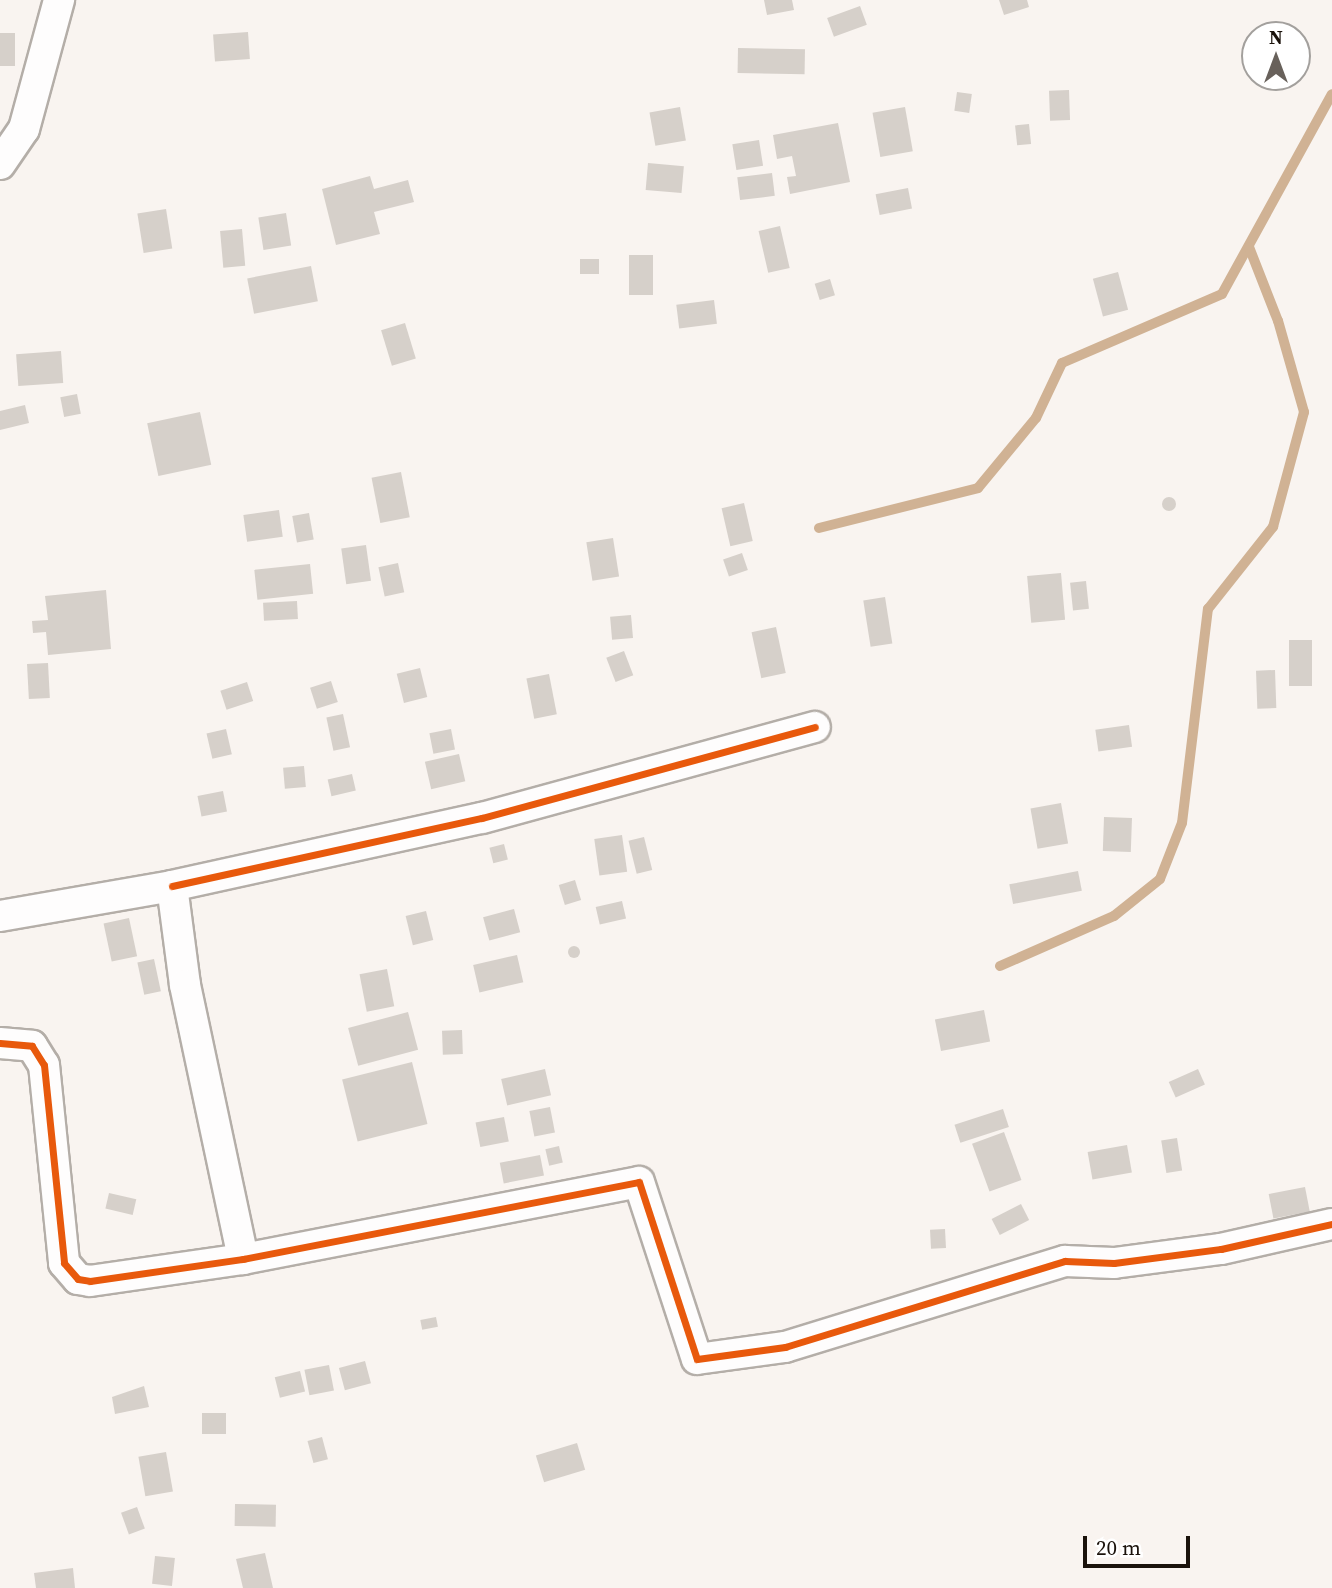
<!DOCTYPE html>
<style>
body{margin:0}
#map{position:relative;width:1332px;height:1588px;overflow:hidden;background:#f9f4f0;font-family:"Source Serif 4",serif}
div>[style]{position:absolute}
.stream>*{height:10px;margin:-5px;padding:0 5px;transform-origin:5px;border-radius:5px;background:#d0b294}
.building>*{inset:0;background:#d6d0ca;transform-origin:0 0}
.round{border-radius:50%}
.roads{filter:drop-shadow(2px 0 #b4aea8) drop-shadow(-2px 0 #b4aea8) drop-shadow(0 2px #b4aea8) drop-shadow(0 -2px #b4aea8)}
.minor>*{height:30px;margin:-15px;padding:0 15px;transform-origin:15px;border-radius:15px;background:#fefdfd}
.cycleway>*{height:7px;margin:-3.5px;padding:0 3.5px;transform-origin:3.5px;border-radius:3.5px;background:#e8590c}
span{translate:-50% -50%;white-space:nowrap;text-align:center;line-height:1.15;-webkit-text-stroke:7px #fff;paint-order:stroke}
.north{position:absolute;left:1241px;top:21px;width:70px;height:70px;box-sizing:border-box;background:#fff;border:2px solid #a3a09d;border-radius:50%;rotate:0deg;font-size:19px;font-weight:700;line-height:28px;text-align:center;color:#1a120b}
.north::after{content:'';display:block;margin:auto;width:24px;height:32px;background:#68615b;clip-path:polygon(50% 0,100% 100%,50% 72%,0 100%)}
.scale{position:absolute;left:1083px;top:1536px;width:107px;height:32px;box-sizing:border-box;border:4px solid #1a120b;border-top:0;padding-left:9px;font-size:21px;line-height:24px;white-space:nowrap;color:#1a120b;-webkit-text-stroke:5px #fff;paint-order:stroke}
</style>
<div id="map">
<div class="stream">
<i style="left:819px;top:528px;width:164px;rotate:-14.1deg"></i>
<i style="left:978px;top:488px;width:91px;rotate:-50.4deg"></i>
<i style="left:1036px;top:418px;width:61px;rotate:-64.7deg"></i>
<i style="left:1062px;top:363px;width:174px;rotate:-23.3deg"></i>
<i style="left:1222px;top:294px;width:228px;rotate:-61.2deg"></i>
<i style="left:1000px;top:966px;width:124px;rotate:-23.7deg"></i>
<i style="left:1114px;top:916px;width:59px;rotate:-38.8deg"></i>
<i style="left:1160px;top:879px;width:60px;rotate:-68.6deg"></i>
<i style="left:1182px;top:823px;width:216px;rotate:-83.1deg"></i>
<i style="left:1208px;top:609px;width:105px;rotate:-51.6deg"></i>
<i style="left:1273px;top:527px;width:119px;rotate:-74.9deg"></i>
<i style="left:1304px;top:412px;width:95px;rotate:-105.9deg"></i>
<i style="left:1278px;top:321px;width:79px;rotate:-111.4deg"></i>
</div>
<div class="building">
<i style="clip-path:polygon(764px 0,792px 0,794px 10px,767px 15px)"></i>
<i style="clip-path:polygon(999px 0,1027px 0,1029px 7px,1004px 15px)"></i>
<i style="left:860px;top:6px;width:20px;height:35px;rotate:70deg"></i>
<i style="left:248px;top:32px;width:27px;height:35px;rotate:86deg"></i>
<i style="left:0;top:33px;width:15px;height:33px"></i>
<i style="left:738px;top:48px;width:67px;height:25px;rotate:1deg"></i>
<i style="left:1069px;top:90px;width:30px;height:20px;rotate:88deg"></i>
<i style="left:957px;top:92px;width:15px;height:19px;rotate:8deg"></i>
<i style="left:680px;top:107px;width:34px;height:31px;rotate:80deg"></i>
<i style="left:905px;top:107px;width:45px;height:33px;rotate:80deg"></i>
<i style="clip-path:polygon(838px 123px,850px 182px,790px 194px,787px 177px,796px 176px,792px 156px,777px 159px,773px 135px)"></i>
<i style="left:1029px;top:124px;width:20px;height:14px;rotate:84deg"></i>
<i style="left:759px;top:140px;width:26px;height:27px;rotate:81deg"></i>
<i style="left:648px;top:163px;width:36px;height:27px;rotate:5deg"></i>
<i style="left:772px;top:173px;width:23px;height:35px;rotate:83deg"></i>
<i style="clip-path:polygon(370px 176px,374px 189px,408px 180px,414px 202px,374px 212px,380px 234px,336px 245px,322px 189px)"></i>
<i style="left:908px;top:188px;width:21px;height:33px;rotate:79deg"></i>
<i style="left:166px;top:209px;width:40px;height:29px;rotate:81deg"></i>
<i style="left:286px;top:213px;width:33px;height:28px;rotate:81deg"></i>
<i style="left:780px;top:226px;width:43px;height:22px;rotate:77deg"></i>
<i style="left:242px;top:229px;width:37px;height:22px;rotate:85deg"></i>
<i style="left:629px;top:255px;width:24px;height:40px"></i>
<i style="left:580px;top:259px;width:19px;height:15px"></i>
<i style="left:311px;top:266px;width:36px;height:65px;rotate:79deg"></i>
<i style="left:1118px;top:272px;width:39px;height:26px;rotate:75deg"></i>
<i style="left:830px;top:279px;width:17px;height:16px;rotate:73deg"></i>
<i style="left:714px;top:300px;width:24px;height:38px;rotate:83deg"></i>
<i style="left:405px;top:323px;width:37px;height:25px;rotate:73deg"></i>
<i style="left:61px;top:351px;width:32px;height:45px;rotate:86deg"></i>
<i style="left:77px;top:394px;width:20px;height:17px;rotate:79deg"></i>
<i style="clip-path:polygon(25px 405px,29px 423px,0 430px,0 411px)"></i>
<i style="left:200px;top:412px;width:54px;height:54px;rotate:78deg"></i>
<i style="left:401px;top:472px;width:46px;height:30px;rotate:79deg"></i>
<i class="round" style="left:1162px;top:497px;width:14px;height:14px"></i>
<i style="left:744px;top:503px;width:39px;height:23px;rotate:77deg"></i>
<i style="left:279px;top:510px;width:27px;height:36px;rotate:82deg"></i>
<i style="left:309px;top:513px;width:27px;height:17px;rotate:80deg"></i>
<i style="left:613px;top:538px;width:39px;height:27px;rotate:81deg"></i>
<i style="left:366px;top:545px;width:36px;height:25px;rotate:82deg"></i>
<i style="left:742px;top:553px;width:18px;height:20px;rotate:71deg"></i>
<i style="left:398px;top:563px;width:30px;height:20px;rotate:78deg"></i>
<i style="left:310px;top:564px;width:30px;height:56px;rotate:84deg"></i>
<i style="left:1061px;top:573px;width:47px;height:34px;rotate:85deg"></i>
<i style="left:1086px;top:581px;width:28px;height:16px;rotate:84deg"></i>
<i style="clip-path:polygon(106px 590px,111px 649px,48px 655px,46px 632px,33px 633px,32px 621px,48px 620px,45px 596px)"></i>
<i style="left:885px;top:597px;width:47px;height:22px;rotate:81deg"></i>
<i style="left:297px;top:601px;width:18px;height:34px;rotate:87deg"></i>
<i style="left:631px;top:615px;width:23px;height:21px;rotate:85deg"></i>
<i style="left:776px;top:627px;width:47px;height:25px;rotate:78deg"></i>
<i style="left:1289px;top:640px;width:23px;height:46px"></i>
<i style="left:624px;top:651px;width:26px;height:19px;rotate:69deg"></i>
<i style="left:48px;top:663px;width:35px;height:21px;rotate:87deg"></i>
<i style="left:420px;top:668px;width:30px;height:24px;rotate:76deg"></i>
<i style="left:1275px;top:670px;width:38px;height:19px;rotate:88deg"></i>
<i style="left:549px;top:674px;width:41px;height:23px;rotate:79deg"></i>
<i style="left:331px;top:681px;width:22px;height:22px;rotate:72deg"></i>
<i style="left:247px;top:682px;width:20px;height:28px;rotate:72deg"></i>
<i style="left:343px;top:714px;width:34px;height:17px;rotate:78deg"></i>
<i style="left:1129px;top:725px;width:22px;height:34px;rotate:82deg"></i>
<i style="left:226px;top:729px;width:26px;height:20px;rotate:77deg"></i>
<i style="left:451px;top:729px;width:21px;height:22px;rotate:79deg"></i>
<i style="left:459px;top:754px;width:28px;height:35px;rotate:77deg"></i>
<i style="left:304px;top:766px;width:21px;height:21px;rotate:85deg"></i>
<i style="left:352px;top:774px;width:17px;height:25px;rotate:77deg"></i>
<i style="left:223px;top:791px;width:21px;height:26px;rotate:79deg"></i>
<i style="left:1061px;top:803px;width:41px;height:31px;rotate:80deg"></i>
<i style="left:1104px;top:817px;width:28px;height:34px;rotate:2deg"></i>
<i style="left:622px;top:835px;width:37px;height:28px;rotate:82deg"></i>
<i style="left:644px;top:837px;width:34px;height:16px;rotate:76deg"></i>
<i style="left:504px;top:844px;width:16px;height:15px;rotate:76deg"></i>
<i style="left:1078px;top:871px;width:20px;height:70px;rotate:79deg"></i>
<i style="left:575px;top:880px;width:21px;height:17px;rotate:73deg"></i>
<i style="left:622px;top:901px;width:18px;height:27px;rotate:77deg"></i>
<i style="left:514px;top:909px;width:24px;height:32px;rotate:75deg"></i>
<i style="left:426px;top:911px;width:30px;height:21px;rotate:76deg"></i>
<i style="left:129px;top:918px;width:39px;height:26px;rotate:78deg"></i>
<i class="round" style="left:568px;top:946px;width:12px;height:12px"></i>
<i style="left:517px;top:955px;width:28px;height:45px;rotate:77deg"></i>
<i style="left:154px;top:959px;width:33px;height:17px;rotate:78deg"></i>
<i style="left:387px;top:969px;width:38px;height:28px;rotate:79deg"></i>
<i style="left:984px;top:1010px;width:32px;height:50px;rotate:79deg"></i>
<i style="left:408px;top:1012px;width:39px;height:62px;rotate:75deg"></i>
<i style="left:462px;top:1030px;width:24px;height:20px;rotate:88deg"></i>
<i style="left:412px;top:1062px;width:64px;height:72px;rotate:76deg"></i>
<i style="left:545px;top:1069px;width:27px;height:45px;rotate:77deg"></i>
<i style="left:1198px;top:1069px;width:17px;height:32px;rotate:66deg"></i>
<i style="left:550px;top:1107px;width:26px;height:21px;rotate:79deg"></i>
<i style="left:1003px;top:1109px;width:19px;height:51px;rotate:72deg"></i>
<i style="left:504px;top:1117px;width:25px;height:29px;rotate:79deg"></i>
<i style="left:1004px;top:1132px;width:51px;height:34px;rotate:70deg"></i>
<i style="left:1177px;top:1138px;width:33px;height:16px;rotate:81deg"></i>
<i style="left:1127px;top:1145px;width:28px;height:40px;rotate:80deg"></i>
<i style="left:559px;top:1146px;width:17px;height:14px;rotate:77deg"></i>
<i style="left:540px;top:1155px;width:21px;height:41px;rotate:79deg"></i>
<i style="left:1305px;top:1187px;width:25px;height:37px;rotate:79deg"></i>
<i style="left:109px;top:1193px;width:28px;height:16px;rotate:13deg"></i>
<i style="left:1021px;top:1204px;width:18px;height:33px;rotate:63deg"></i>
<i style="left:945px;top:1229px;width:19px;height:15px;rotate:87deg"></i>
<i style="left:436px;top:1317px;width:10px;height:16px;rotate:79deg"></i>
<i style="left:365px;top:1361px;width:23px;height:27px;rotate:75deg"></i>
<i style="left:329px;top:1365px;width:26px;height:25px;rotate:79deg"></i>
<i style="left:300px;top:1371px;width:21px;height:26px;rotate:76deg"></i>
<i style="clip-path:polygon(144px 1386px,149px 1407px,115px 1414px,112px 1397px)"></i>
<i style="left:202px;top:1413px;width:24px;height:21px"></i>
<i style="left:322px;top:1437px;width:23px;height:15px;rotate:75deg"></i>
<i style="left:577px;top:1443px;width:28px;height:43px;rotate:73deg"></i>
<i style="left:166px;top:1452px;width:40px;height:28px;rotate:80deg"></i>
<i style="left:235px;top:1504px;width:41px;height:22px;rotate:1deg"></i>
<i style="left:137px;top:1507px;width:23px;height:17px;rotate:70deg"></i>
<i style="clip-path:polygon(265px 1553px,273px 1588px,243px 1588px,236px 1559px)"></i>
<i style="left:155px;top:1556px;width:20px;height:28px;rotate:6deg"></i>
<i style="clip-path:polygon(73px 1568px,75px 1588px,36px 1588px,34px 1573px)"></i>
</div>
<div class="roads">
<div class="minor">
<i style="left:0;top:164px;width:42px;rotate:-55.6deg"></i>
<i style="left:24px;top:129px;width:134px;rotate:-74.8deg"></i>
<i style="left:172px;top:886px;width:317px;rotate:-12.4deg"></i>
<i style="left:482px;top:818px;width:345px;rotate:-15.3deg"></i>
<i style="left:0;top:916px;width:175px;rotate:-9.9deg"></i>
<i style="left:172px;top:886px;width:100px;rotate:82.5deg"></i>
<i style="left:185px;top:985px;width:280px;rotate:78deg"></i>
<i style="left:0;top:1043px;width:32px;rotate:5deg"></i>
<i style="left:32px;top:1046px;width:22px;rotate:58deg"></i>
<i style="left:44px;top:1065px;width:199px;rotate:84.2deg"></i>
<i style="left:64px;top:1263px;width:21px;rotate:49deg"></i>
<i style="left:78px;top:1279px;width:12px;rotate:9deg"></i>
<i style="left:90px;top:1281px;width:155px;rotate:-8.2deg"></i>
<i style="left:243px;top:1259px;width:403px;rotate:-11deg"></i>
<i style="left:639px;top:1182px;width:186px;rotate:71.9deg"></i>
<i style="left:697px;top:1359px;width:89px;rotate:-7.8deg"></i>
<i style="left:785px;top:1347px;width:293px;rotate:-17.1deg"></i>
<i style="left:1065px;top:1261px;width:49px;rotate:2.3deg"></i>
<i style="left:1114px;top:1263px;width:108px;rotate:-7.5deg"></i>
<i style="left:1221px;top:1249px;width:114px;rotate:-12.7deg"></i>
</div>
</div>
<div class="cycleway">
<i style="left:172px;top:886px;width:317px;rotate:-12.4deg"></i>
<i style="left:482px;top:818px;width:345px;rotate:-15.3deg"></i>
<i style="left:0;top:1043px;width:32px;rotate:5deg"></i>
<i style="left:32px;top:1046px;width:22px;rotate:58deg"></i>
<i style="left:44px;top:1065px;width:199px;rotate:84.2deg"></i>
<i style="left:64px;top:1263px;width:21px;rotate:49deg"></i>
<i style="left:78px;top:1279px;width:12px;rotate:9deg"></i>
<i style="left:90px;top:1281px;width:155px;rotate:-8.2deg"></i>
<i style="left:243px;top:1259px;width:403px;rotate:-11deg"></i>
<i style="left:639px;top:1182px;width:186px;rotate:71.9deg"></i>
<i style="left:697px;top:1359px;width:89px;rotate:-7.8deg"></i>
<i style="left:785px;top:1347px;width:293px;rotate:-17.1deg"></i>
<i style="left:1065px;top:1261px;width:49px;rotate:2.3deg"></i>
<i style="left:1114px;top:1263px;width:108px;rotate:-7.5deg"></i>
<i style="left:1221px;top:1249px;width:114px;rotate:-12.7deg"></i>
</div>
<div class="north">N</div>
<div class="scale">20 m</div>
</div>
